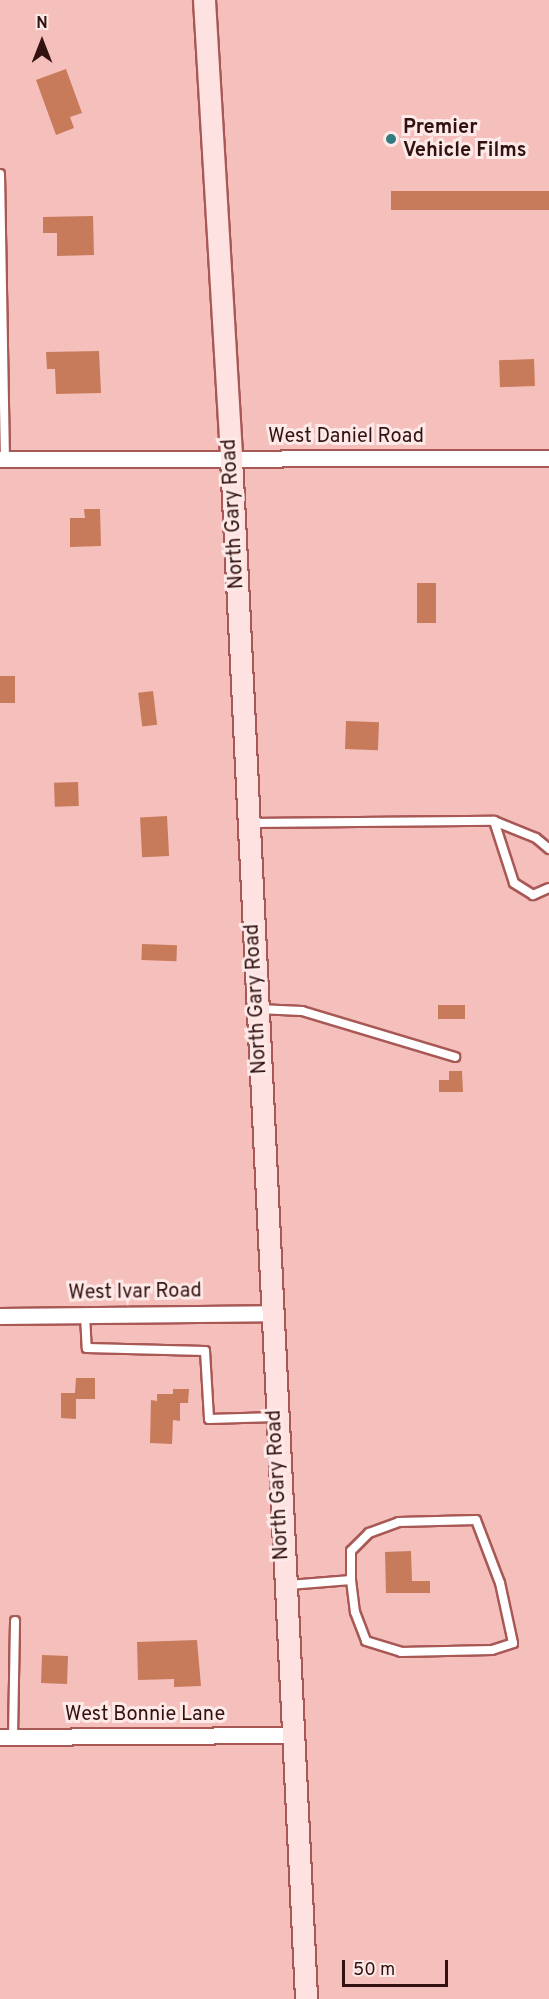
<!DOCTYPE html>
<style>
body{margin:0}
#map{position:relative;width:549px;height:1999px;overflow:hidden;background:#f5bfbb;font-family:Overpass,sans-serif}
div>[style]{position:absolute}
.building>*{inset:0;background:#c77b5b;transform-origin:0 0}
.roads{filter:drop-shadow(2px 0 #a85855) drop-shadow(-2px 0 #a85855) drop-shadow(0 2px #a85855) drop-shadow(0 -2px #a85855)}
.lane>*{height:8px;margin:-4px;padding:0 4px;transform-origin:4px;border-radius:4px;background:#fff}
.street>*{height:15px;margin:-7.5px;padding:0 7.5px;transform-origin:7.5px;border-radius:7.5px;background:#fff}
.secondary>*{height:21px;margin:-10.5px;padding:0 10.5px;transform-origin:10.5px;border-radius:10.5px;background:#fee2e1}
.dots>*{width:16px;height:16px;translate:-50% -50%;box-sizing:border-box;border:3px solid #fdeae8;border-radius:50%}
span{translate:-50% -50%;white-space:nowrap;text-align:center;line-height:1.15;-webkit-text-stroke:6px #fdeae8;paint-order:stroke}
.poi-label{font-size:20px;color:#321211;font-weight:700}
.left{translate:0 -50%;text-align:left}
.street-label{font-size:20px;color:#321211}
.north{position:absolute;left:12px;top:12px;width:60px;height:60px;-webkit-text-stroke:4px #fdeae8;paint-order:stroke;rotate:0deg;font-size:16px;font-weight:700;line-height:24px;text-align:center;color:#321211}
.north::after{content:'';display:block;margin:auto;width:21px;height:27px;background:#321211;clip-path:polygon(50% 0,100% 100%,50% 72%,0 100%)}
.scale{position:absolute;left:342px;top:1960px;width:106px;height:27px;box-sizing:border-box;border:3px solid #321211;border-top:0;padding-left:8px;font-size:18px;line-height:21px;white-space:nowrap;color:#321211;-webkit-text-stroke:4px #fdeae8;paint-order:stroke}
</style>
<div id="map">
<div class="building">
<i style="clip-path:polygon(66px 69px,82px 113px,70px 117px,74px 128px,56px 135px,36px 80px)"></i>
<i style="left:549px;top:191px;width:19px;height:158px;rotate:90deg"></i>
<i style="clip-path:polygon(93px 216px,94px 255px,57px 256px,57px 233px,43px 233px,43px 217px)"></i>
<i style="clip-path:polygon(99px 351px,101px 393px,56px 394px,55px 369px,47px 369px,46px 352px)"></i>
<i style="left:534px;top:359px;width:27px;height:35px;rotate:88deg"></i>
<i style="clip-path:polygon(84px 509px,100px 509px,101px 546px,70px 547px,70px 518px,85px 518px)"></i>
<i style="left:417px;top:583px;width:19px;height:40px"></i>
<i style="left:15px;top:676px;width:27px;height:15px;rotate:90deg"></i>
<i style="left:153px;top:691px;width:34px;height:15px;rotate:83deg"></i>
<i style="left:346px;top:721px;width:33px;height:28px;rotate:2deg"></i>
<i style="left:78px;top:782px;width:24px;height:24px;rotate:88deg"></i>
<i style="left:167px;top:816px;width:40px;height:27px;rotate:87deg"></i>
<i style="left:142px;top:944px;width:35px;height:16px;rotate:2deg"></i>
<i style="left:438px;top:1005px;width:27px;height:14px"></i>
<i style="clip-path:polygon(449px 1071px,462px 1071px,463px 1092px,439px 1092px,439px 1080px,449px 1080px)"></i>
<i style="clip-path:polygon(76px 1378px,95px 1378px,95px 1399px,76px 1399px,76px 1419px,61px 1418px,61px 1393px,75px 1393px)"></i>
<i style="clip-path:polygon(173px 1389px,189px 1389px,188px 1403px,180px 1403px,180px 1421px,173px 1420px,172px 1444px,150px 1443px,151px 1400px,157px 1401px,157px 1394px,173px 1394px)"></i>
<i style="clip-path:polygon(411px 1551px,412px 1581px,430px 1581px,430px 1593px,386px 1593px,385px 1552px)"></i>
<i style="clip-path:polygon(197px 1640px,201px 1686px,174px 1687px,174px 1679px,138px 1680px,137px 1642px)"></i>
<i style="left:42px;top:1655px;width:26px;height:28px;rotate:2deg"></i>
</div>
<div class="roads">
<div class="lane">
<i style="left:0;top:174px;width:285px;rotate:89deg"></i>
<i style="left:494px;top:821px;width:65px;rotate:72.1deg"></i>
<i style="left:514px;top:883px;width:22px;rotate:32deg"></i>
<i style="left:533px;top:895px;width:17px;rotate:-24deg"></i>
<i style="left:250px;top:823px;width:244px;rotate:-0.5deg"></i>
<i style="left:494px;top:821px;width:45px;rotate:22deg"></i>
<i style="left:536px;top:838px;width:17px;rotate:40deg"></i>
<i style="left:258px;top:1009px;width:44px;rotate:2.6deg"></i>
<i style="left:302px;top:1011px;width:160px;rotate:16.7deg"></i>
<i style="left:85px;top:1315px;width:33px;rotate:87deg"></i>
<i style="left:87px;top:1348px;width:118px;rotate:1.5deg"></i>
<i style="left:205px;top:1351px;width:68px;rotate:86.6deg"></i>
<i style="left:209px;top:1419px;width:67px;rotate:-1.7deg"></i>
<i style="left:289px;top:1585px;width:62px;rotate:-4.6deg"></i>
<i style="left:351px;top:1580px;width:32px;rotate:83deg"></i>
<i style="left:355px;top:1612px;width:31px;rotate:69deg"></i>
<i style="left:366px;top:1641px;width:37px;rotate:17deg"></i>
<i style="left:401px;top:1652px;width:91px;rotate:-1.3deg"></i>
<i style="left:492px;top:1650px;width:22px;rotate:-18deg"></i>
<i style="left:513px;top:1643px;width:61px;rotate:-102.2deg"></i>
<i style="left:500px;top:1583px;width:67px;rotate:-110.9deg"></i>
<i style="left:476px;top:1520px;width:77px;rotate:178.5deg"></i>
<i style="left:399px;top:1522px;width:32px;rotate:160deg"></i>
<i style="left:369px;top:1533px;width:25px;rotate:135deg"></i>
<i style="left:351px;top:1551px;width:29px;rotate:90deg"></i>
<i style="left:13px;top:1737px;width:116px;rotate:-89deg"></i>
</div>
<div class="street">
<i style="left:0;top:459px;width:549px;rotate:-0.1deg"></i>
<i style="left:0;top:1316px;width:271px;rotate:-0.6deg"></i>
<i style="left:0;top:1737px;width:291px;rotate:-0.4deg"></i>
</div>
<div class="secondary">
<i style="left:204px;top:0;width:459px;rotate:86.6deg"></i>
<i style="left:231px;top:458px;width:1543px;rotate:87.21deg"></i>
</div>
</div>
<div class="dots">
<i style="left:391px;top:139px;background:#327b81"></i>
</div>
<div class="poi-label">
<span class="left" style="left:403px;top:140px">Premier<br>Vehicle Films</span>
</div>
<div class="street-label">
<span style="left:346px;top:437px">West Daniel Road</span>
<span style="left:234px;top:514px;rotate:-93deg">North Gary Road</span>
<span style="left:257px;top:999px;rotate:-93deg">North Gary Road</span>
<span style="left:135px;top:1293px;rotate:-1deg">West Ivar Road</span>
<span style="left:279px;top:1485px;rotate:-93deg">North Gary Road</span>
<span style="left:145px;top:1715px">West Bonnie Lane</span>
</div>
<div class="north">N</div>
<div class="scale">50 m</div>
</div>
